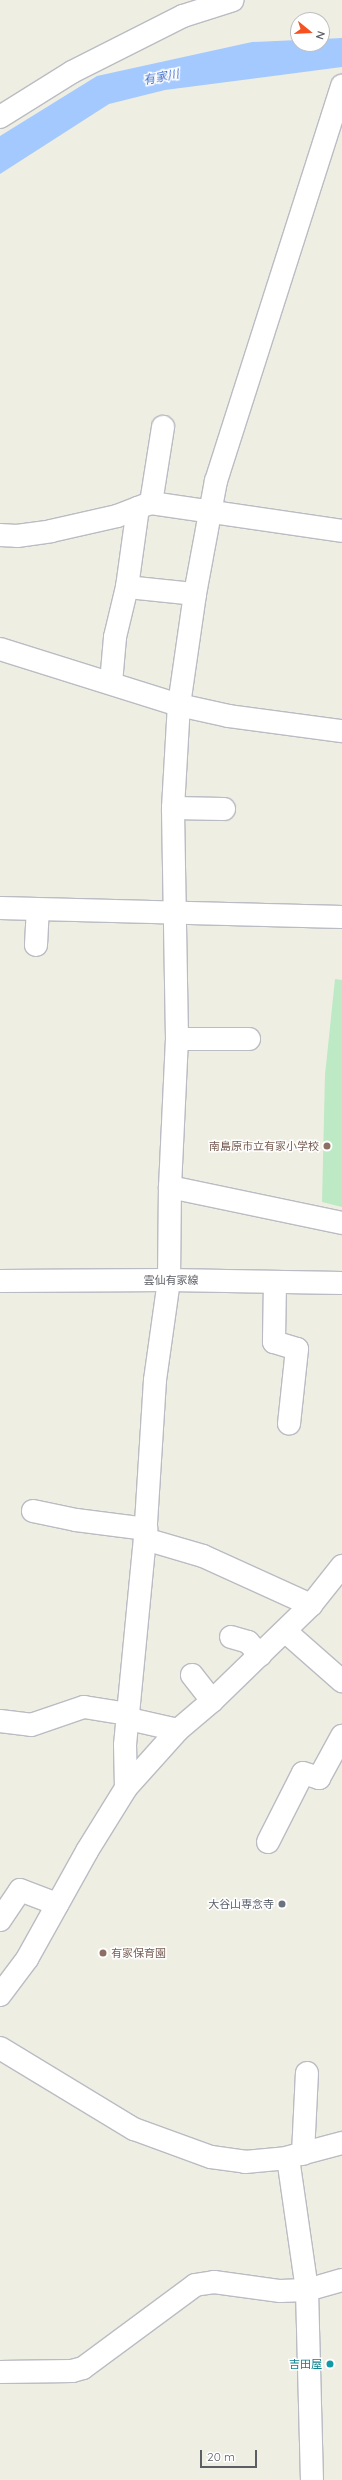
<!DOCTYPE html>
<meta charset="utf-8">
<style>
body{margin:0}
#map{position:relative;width:342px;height:2480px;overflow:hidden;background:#efeee3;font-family:Quicksand,"Noto Sans JP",sans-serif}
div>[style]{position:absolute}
.green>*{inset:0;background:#bde9c4}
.water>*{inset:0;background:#a3c9ff}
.roads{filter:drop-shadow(1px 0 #babcc3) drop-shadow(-1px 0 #babcc3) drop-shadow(0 1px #babcc3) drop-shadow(0 -1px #babcc3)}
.street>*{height:22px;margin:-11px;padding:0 11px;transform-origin:11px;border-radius:11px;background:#fff}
.secondary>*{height:22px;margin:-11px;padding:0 11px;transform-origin:11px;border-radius:11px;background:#fff}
.dots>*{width:11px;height:11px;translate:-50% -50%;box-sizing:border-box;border:2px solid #fff;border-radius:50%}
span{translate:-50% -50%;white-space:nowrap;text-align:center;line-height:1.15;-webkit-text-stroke:3px #fff;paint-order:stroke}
.education-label{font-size:11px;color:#785e54}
.right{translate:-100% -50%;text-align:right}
.left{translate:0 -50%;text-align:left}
.street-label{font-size:11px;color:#5b5e65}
.worship-label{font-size:11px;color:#5b616d}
.culture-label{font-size:11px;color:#0d838f}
.water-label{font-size:12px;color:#3b6ccc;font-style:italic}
.north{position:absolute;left:290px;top:12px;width:40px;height:40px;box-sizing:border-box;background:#fff;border:1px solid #bdbfc1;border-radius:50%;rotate:108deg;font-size:11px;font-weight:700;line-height:16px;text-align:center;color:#5b5e65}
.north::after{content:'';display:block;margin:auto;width:14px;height:18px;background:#f65221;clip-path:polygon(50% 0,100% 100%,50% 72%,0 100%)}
.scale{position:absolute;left:200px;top:2450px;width:57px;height:18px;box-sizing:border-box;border:2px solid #5b5e65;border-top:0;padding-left:5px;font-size:12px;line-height:14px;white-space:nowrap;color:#5b5e65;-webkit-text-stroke:3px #fff;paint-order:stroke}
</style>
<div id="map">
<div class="green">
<i style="clip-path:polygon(335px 979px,342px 980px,342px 1207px,322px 1202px,325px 1075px)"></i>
</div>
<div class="water">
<i style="clip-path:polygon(342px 38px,342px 67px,165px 90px,109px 104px,0 174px,0 136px,97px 76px,252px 42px,298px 40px,298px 44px,322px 44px,322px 39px)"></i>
</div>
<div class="roads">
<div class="street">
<i style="left:151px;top:503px;width:77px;rotate:-81deg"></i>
<i style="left:0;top:535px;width:17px;rotate:3deg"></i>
<i style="left:17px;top:536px;width:34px;rotate:-8deg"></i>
<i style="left:51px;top:531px;width:68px;rotate:-12.8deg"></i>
<i style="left:117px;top:516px;width:36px;rotate:-21deg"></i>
<i style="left:151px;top:503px;width:193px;rotate:8.3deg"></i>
<i style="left:127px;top:587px;width:68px;rotate:5.9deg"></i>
<i style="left:0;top:649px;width:188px;rotate:17.4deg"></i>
<i style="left:179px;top:705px;width:51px;rotate:12.4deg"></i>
<i style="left:229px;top:716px;width:114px;rotate:7.6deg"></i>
<i style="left:111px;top:683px;width:46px;rotate:-85deg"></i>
<i style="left:115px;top:637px;width:51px;rotate:-76.5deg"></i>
<i style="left:127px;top:587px;width:80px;rotate:-82.1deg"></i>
<i style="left:173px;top:808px;width:51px;rotate:1.1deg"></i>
<i style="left:0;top:908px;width:342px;rotate:1.5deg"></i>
<i style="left:36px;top:945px;width:35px;rotate:-87deg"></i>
<i style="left:177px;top:1039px;width:72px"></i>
<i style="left:170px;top:1187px;width:176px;rotate:11.8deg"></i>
<i style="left:275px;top:1282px;width:60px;rotate:91deg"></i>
<i style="left:274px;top:1342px;width:24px;rotate:17deg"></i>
<i style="left:297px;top:1349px;width:75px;rotate:96.1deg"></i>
<i style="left:33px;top:1511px;width:44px;rotate:11.8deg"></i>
<i style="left:76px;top:1520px;width:71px;rotate:7.3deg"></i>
<i style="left:145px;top:1539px;width:60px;rotate:16.3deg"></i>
<i style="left:203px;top:1556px;width:119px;rotate:24.4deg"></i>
<i style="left:285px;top:1631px;width:76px;rotate:41.3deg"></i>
<i style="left:231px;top:1637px;width:18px;rotate:16deg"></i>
<i style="left:248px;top:1642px;width:18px;rotate:47deg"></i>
<i style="left:192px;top:1675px;width:33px;rotate:52deg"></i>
<i style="left:129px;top:1719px;width:50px;rotate:12.7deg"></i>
<i style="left:0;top:1721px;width:31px;rotate:7deg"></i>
<i style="left:31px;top:1725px;width:56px;rotate:-18.8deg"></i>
<i style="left:84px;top:1707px;width:45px;rotate:9deg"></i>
<i style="left:126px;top:1788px;width:43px;rotate:-91.3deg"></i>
<i style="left:125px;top:1745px;width:207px;rotate:-84.5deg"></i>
<i style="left:145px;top:1539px;width:159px;rotate:-86.4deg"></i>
<i style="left:155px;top:1380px;width:101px;rotate:-82deg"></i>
<i style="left:169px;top:1280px;width:93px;rotate:-89.4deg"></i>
<i style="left:170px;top:1187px;width:148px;rotate:-87.3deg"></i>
<i style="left:177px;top:1039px;width:231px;rotate:-91deg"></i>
<i style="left:173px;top:808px;width:103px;rotate:-86.7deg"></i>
<i style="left:179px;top:705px;width:112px;rotate:-81.8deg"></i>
<i style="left:195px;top:594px;width:115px;rotate:-79.5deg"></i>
<i style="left:216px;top:481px;width:415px;rotate:-72.3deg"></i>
<i style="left:268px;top:1842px;width:77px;rotate:-63.1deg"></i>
<i style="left:303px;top:1773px;width:17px;rotate:17deg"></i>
<i style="left:319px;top:1778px;width:48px;rotate:-61.3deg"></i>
<i style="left:0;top:1920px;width:36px;rotate:-56deg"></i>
<i style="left:20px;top:1890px;width:40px;rotate:21deg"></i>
<i style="left:0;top:1995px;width:45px;rotate:-53.1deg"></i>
<i style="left:27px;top:1959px;width:124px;rotate:-60.9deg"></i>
<i style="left:87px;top:1851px;width:74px;rotate:-58.2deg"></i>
<i style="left:126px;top:1788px;width:78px;rotate:-48.1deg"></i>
<i style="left:178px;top:1730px;width:45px;rotate:-40.5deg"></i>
<i style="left:212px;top:1701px;width:138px;rotate:-44.1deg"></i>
<i style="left:311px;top:1605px;width:50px;rotate:-51.5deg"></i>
<i style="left:0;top:2048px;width:157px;rotate:31.2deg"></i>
<i style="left:134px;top:2129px;width:82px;rotate:20deg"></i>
<i style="left:211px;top:2157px;width:34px;rotate:8deg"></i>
<i style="left:245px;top:2162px;width:43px;rotate:-5.3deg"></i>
<i style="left:288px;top:2158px;width:133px;rotate:81.8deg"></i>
<i style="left:307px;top:2290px;width:190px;rotate:88.5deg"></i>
<i style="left:303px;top:2154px;width:81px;rotate:-87.2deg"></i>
<i style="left:289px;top:2157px;width:55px;rotate:-14.8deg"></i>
<i style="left:0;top:2372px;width:72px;rotate:-0.8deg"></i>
<i style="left:72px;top:2371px;width:11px;rotate:-15deg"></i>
<i style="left:83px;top:2368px;width:139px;rotate:-36.5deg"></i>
<i style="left:195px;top:2285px;width:19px;rotate:-9deg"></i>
<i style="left:214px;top:2282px;width:67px;rotate:7.8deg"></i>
<i style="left:280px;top:2291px;width:27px;rotate:-2deg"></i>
<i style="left:307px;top:2290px;width:36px;rotate:-16deg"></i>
</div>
<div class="secondary">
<i style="left:0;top:117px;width:85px;rotate:-32deg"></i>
<i style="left:72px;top:72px;width:124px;rotate:-26.8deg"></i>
<i style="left:183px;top:16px;width:52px;rotate:-17.7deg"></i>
<i style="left:0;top:1281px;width:169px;rotate:-0.3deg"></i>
<i style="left:169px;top:1280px;width:173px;rotate:1deg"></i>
</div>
</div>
<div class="dots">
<i style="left:327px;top:1146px;background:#8d6e63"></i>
<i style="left:282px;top:1904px;background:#6b7280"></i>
<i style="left:103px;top:1953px;background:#8d6e63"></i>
<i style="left:330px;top:2364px;background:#0f9aa8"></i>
</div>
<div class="education-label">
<span class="right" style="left:319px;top:1146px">南島原市立有家小学校</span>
<span class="left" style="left:111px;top:1953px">有家保育園</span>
</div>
<div class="street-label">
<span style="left:171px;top:1280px">雲仙有家線</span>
</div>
<div class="worship-label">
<span class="right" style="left:274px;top:1904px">大谷山専念寺</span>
</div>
<div class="culture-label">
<span class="right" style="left:322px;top:2364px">吉田屋</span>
</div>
<div class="water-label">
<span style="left:161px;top:77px;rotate:-11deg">有家川</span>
</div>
<div class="north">N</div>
<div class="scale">20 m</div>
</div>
